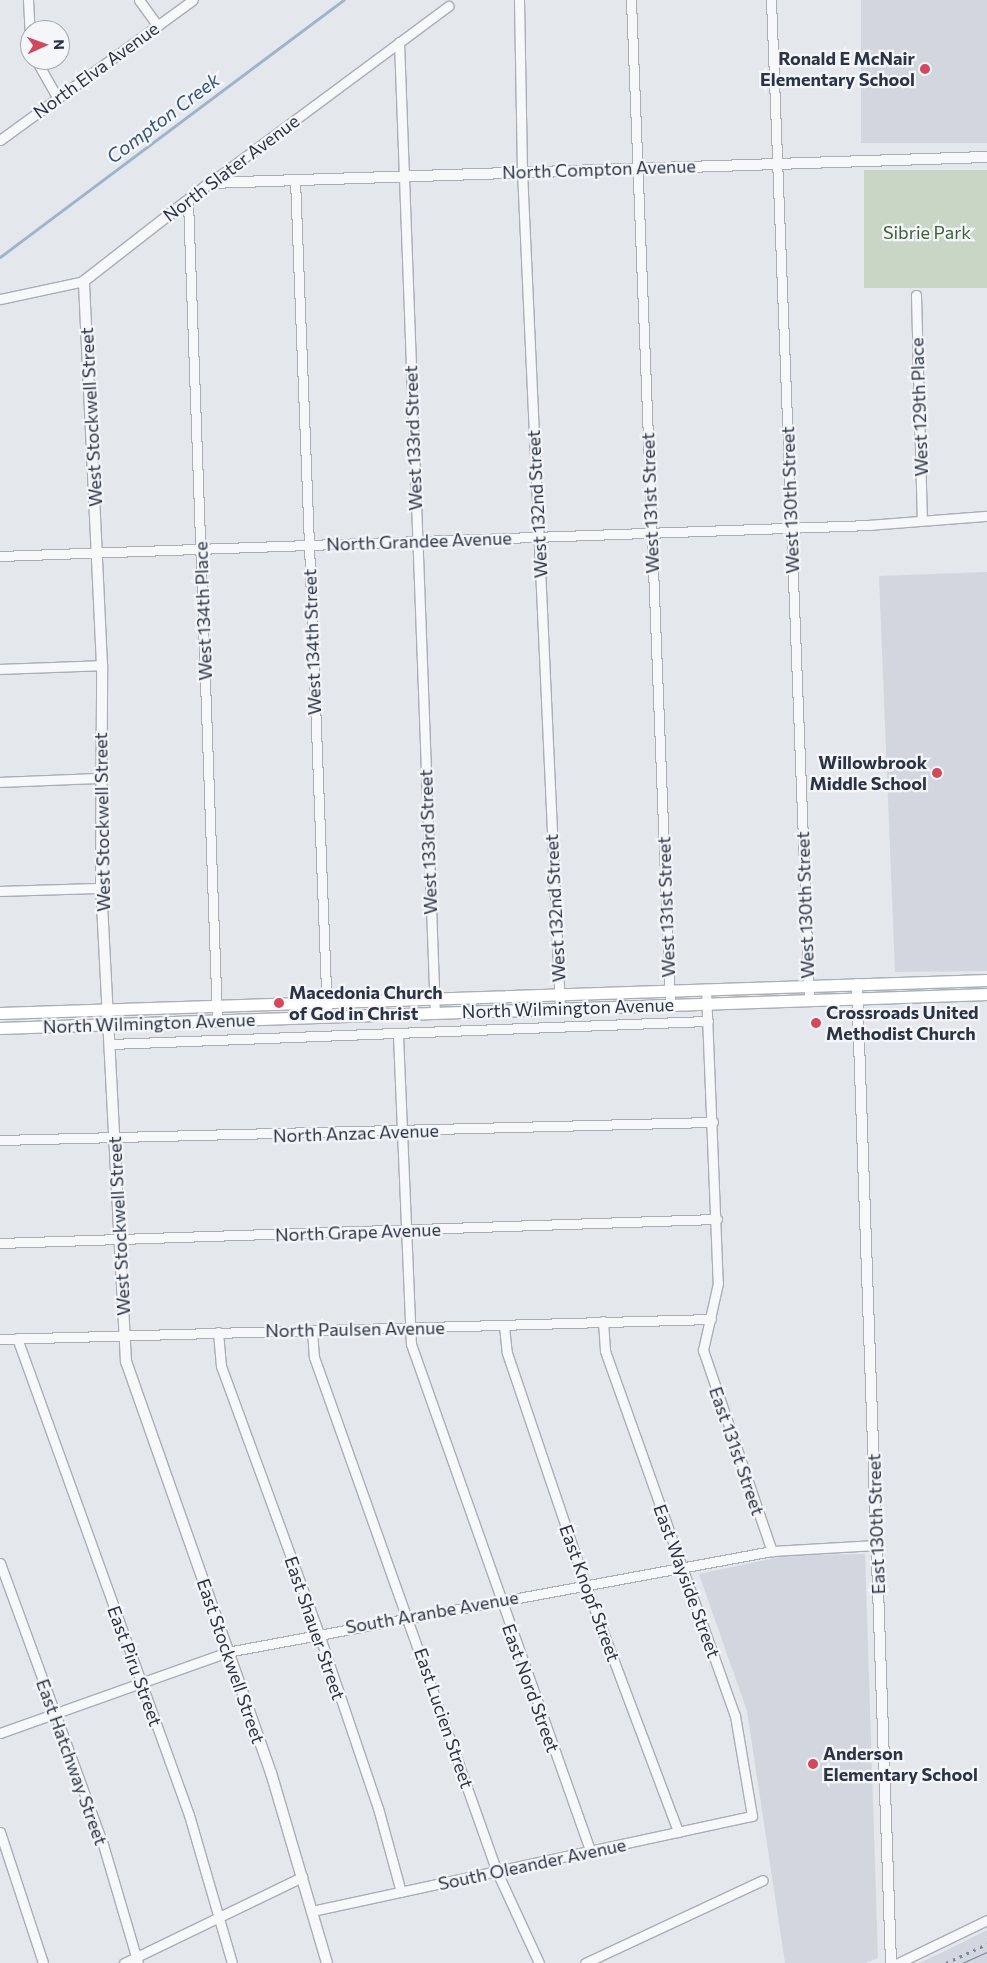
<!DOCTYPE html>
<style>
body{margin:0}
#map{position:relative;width:987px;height:1963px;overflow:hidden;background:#e4e7ec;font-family:Commissioner,sans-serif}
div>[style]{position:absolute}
.built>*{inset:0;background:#d2d6de;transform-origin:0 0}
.green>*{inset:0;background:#c9d6c5;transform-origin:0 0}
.stream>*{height:2.5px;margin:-1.25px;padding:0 1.25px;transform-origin:1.25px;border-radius:1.25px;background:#9fb4cc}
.roads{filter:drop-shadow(1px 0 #a9aeb7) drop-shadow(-1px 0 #a9aeb7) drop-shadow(0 1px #a9aeb7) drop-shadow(0 -1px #a9aeb7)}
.minor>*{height:9px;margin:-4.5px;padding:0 4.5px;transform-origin:4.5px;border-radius:4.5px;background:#f7f8fa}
.tertiary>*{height:10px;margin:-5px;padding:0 5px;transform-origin:5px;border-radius:5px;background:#f7f8fa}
.secondary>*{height:11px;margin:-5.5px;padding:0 5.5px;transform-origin:5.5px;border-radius:5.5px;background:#fff}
.tram>*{height:1px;margin:-0.5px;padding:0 0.5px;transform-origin:0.5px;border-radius:0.5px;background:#7d8696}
.rail>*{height:2.5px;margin-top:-1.25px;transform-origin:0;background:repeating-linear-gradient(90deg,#7d8696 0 2.5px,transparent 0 7.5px)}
.dots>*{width:14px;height:14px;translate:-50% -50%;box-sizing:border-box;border:2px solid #f4f6f9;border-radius:50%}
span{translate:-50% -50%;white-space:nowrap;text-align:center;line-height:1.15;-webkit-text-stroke:4.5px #f4f6f9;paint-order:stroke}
.poi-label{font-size:18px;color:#2b3445;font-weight:700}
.right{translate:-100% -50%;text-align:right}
.left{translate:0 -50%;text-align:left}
.street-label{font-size:18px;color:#2b3445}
.park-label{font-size:18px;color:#3f6138}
.water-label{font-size:19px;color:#34527a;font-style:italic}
.north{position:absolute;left:20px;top:20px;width:50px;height:50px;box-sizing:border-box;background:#f4f6f9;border:1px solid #a4a8b1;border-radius:50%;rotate:88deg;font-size:14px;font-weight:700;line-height:20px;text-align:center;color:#2b3445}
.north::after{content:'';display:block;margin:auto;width:18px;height:22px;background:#d1495b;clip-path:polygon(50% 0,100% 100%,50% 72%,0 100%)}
</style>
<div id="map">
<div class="built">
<i style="left:861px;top:0;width:126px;height:143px"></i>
<i style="clip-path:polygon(987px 572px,987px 971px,895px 972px,879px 576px)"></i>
<i style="clip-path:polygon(865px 1554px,878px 1958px,866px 1963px,785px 1963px,747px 1711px,699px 1574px,789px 1555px)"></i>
<i style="clip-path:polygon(987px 1930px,987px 1963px,919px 1963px,943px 1952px)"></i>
</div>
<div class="green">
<i style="left:987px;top:170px;width:118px;height:123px;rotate:90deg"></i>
</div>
<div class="stream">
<i style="left:0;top:257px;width:429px;rotate:-36.8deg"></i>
</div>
<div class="roads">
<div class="minor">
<i style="left:28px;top:0;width:33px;rotate:87deg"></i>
<i style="left:139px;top:0;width:32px;rotate:54deg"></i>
<i style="left:519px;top:0;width:171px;rotate:89deg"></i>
<i style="left:522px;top:171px;width:838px;rotate:87.4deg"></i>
<i style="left:631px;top:0;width:1006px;rotate:87.78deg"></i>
<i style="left:771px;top:0;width:1001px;rotate:87.82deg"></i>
<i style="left:399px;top:42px;width:972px;rotate:87.88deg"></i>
<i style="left:36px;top:60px;width:43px;rotate:60.4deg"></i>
<i style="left:0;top:140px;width:238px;rotate:-36deg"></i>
<i style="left:295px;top:179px;width:838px;rotate:87.81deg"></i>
<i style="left:210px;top:183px;width:297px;rotate:-36.6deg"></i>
<i style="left:188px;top:201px;width:821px;rotate:87.97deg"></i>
<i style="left:916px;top:295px;width:223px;rotate:88.5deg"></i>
<i style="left:0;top:299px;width:86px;rotate:-12.1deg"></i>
<i style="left:0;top:556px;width:870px;rotate:-2.04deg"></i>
<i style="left:869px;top:525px;width:118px;rotate:-4.4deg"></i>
<i style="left:0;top:669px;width:102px;rotate:-2.2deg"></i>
<i style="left:0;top:782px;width:99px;rotate:-2.3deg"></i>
<i style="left:0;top:891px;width:101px;rotate:-1.7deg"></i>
<i style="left:706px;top:990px;width:293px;rotate:87.7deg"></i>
<i style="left:718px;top:1283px;width:69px;rotate:102.6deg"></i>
<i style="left:703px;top:1350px;width:213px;rotate:71.1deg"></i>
<i style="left:398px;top:1035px;width:309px;rotate:87.6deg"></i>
<i style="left:411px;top:1344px;width:537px;rotate:70.52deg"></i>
<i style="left:111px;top:1044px;width:597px;rotate:-2.21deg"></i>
<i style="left:0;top:1140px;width:713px;rotate:-1.45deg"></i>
<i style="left:0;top:1243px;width:717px;rotate:-1.92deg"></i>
<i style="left:504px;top:1326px;width:27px;rotate:84deg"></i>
<i style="left:507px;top:1353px;width:244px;rotate:71.3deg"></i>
<i style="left:585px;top:1584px;width:265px;rotate:69.4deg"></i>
<i style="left:312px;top:1330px;width:27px;rotate:86deg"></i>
<i style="left:314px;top:1357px;width:547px;rotate:70.44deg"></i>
<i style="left:497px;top:1872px;width:100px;rotate:65.2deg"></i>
<i style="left:218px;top:1332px;width:34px;rotate:85deg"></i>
<i style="left:221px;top:1366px;width:292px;rotate:69.9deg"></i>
<i style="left:321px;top:1640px;width:177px;rotate:71.3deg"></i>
<i style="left:378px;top:1808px;width:87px;rotate:74.7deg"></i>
<i style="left:17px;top:1338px;width:507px;rotate:70.17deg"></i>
<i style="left:189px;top:1815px;width:154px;rotate:73.8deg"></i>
<i style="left:0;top:1339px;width:711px;rotate:-1.61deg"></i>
<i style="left:0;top:1563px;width:296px;rotate:69.9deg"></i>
<i style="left:102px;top:1841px;width:127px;rotate:73.6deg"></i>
<i style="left:0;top:1733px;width:241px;rotate:-19.6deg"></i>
<i style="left:227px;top:1652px;width:554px;rotate:-10.5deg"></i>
<i style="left:772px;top:1551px;width:104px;rotate:-3.3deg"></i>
<i style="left:0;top:1832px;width:138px;rotate:71.8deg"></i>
<i style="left:312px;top:1911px;width:450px;rotate:-12.2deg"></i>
<i style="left:752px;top:1816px;width:101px;rotate:-99.6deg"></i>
<i style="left:735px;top:1716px;width:388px;rotate:-109.6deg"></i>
<i style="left:605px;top:1350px;width:29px;rotate:-94deg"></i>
<i style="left:124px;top:1963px;width:198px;rotate:-25.8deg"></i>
<i style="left:585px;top:1963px;width:196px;rotate:-25deg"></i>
<i style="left:898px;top:1963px;width:99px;rotate:-25.8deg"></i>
</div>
<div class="tertiary">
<i style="left:857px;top:984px;width:980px;rotate:88.01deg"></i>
<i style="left:327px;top:1963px;width:198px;rotate:-106.4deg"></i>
<i style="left:271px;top:1773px;width:436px;rotate:-109.4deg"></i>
<i style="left:126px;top:1362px;width:475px;rotate:-93deg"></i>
<i style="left:101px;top:888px;width:223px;rotate:-89.7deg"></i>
<i style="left:102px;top:665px;width:384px;rotate:-92.7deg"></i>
<i style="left:84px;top:281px;width:160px;rotate:-37.9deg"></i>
<i style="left:210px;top:183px;width:777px;rotate:-1.92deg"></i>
</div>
<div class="secondary">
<i style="left:0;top:1013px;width:988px;rotate:-1.91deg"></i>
<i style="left:0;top:1028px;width:988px;rotate:-1.97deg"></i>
</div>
</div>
<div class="tram">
<i style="left:962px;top:1963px;width:27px;rotate:-24deg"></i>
</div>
<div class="rail">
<i style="left:946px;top:1963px;width:45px;rotate:-24.9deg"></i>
</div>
<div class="dots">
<i style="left:925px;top:69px;background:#d1495b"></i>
<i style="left:937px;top:773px;background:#d1495b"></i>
<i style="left:279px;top:1003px;background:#d1495b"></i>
<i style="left:816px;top:1023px;background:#d1495b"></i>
<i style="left:813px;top:1764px;background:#d1495b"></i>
</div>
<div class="poi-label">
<span class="right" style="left:915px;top:69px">Ronald E McNair<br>Elementary School</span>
<span class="right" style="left:927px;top:773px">Willowbrook<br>Middle School</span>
<span class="left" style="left:289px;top:1003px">Macedonia Church<br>of God in Christ</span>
<span class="left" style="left:826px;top:1023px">Crossroads United<br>Methodist Church</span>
<span class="left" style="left:823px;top:1764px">Anderson<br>Elementary School</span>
</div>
<div class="street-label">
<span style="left:96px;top:70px;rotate:-36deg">North Elva Avenue</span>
<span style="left:231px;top:168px;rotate:-37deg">North Slater Avenue</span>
<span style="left:599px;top:169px;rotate:-2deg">North Compton Avenue</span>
<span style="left:919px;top:407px;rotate:-92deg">West 129th Place</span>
<span style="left:91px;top:417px;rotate:-93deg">West Stockwell Street</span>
<span style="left:413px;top:438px;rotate:-92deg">West 133rd Street</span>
<span style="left:790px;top:500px;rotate:-92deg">West 130th Street</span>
<span style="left:650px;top:503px;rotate:-92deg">West 131st Street</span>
<span style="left:537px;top:504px;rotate:-93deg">West 132nd Street</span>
<span style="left:419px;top:541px;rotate:-2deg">North Grandee Avenue</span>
<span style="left:203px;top:611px;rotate:-92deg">West 134th Place</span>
<span style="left:312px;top:642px;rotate:-92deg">West 134th Street</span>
<span style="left:102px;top:822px;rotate:-91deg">West Stockwell Street</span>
<span style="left:428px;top:842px;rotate:-92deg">West 133rd Street</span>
<span style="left:805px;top:905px;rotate:-92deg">West 130th Street</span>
<span style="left:666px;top:907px;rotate:-92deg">West 131st Street</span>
<span style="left:555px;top:908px;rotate:-93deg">West 132nd Street</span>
<span style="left:568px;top:1008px;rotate:-2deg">North Wilmington Avenue</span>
<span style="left:149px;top:1023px;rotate:-2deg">North Wilmington Avenue</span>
<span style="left:356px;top:1133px;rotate:-2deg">North Anzac Avenue</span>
<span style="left:119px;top:1226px;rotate:-93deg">West Stockwell Street</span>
<span style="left:358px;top:1232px;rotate:-2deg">North Grape Avenue</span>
<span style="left:355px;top:1329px;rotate:-1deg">North Paulsen Avenue</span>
<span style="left:737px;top:1451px;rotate:71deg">East 131st Street</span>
<span style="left:876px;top:1524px;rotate:-92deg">East 130th Street</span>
<span style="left:687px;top:1581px;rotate:70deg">East Wayside Street</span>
<span style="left:590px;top:1593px;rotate:70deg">East Knopf Street</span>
<span style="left:432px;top:1612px;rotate:-10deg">South Aranbe Avenue</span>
<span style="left:315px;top:1628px;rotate:71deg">East Shauer Street</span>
<span style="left:231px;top:1661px;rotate:71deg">East Stockwell Street</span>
<span style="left:135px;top:1666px;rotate:70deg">East Piru Street</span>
<span style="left:531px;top:1688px;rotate:70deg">East Nord Street</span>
<span style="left:444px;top:1718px;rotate:71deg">East Lucien Street</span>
<span style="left:72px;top:1762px;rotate:70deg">East Hatchway Street</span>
<span style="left:532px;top:1864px;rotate:-12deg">South Oleander Avenue</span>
</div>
<div class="park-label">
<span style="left:927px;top:232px">Sibrie Park</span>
</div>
<div class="water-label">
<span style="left:163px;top:118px;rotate:-37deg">Compton Creek</span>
</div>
<div class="north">N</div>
</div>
